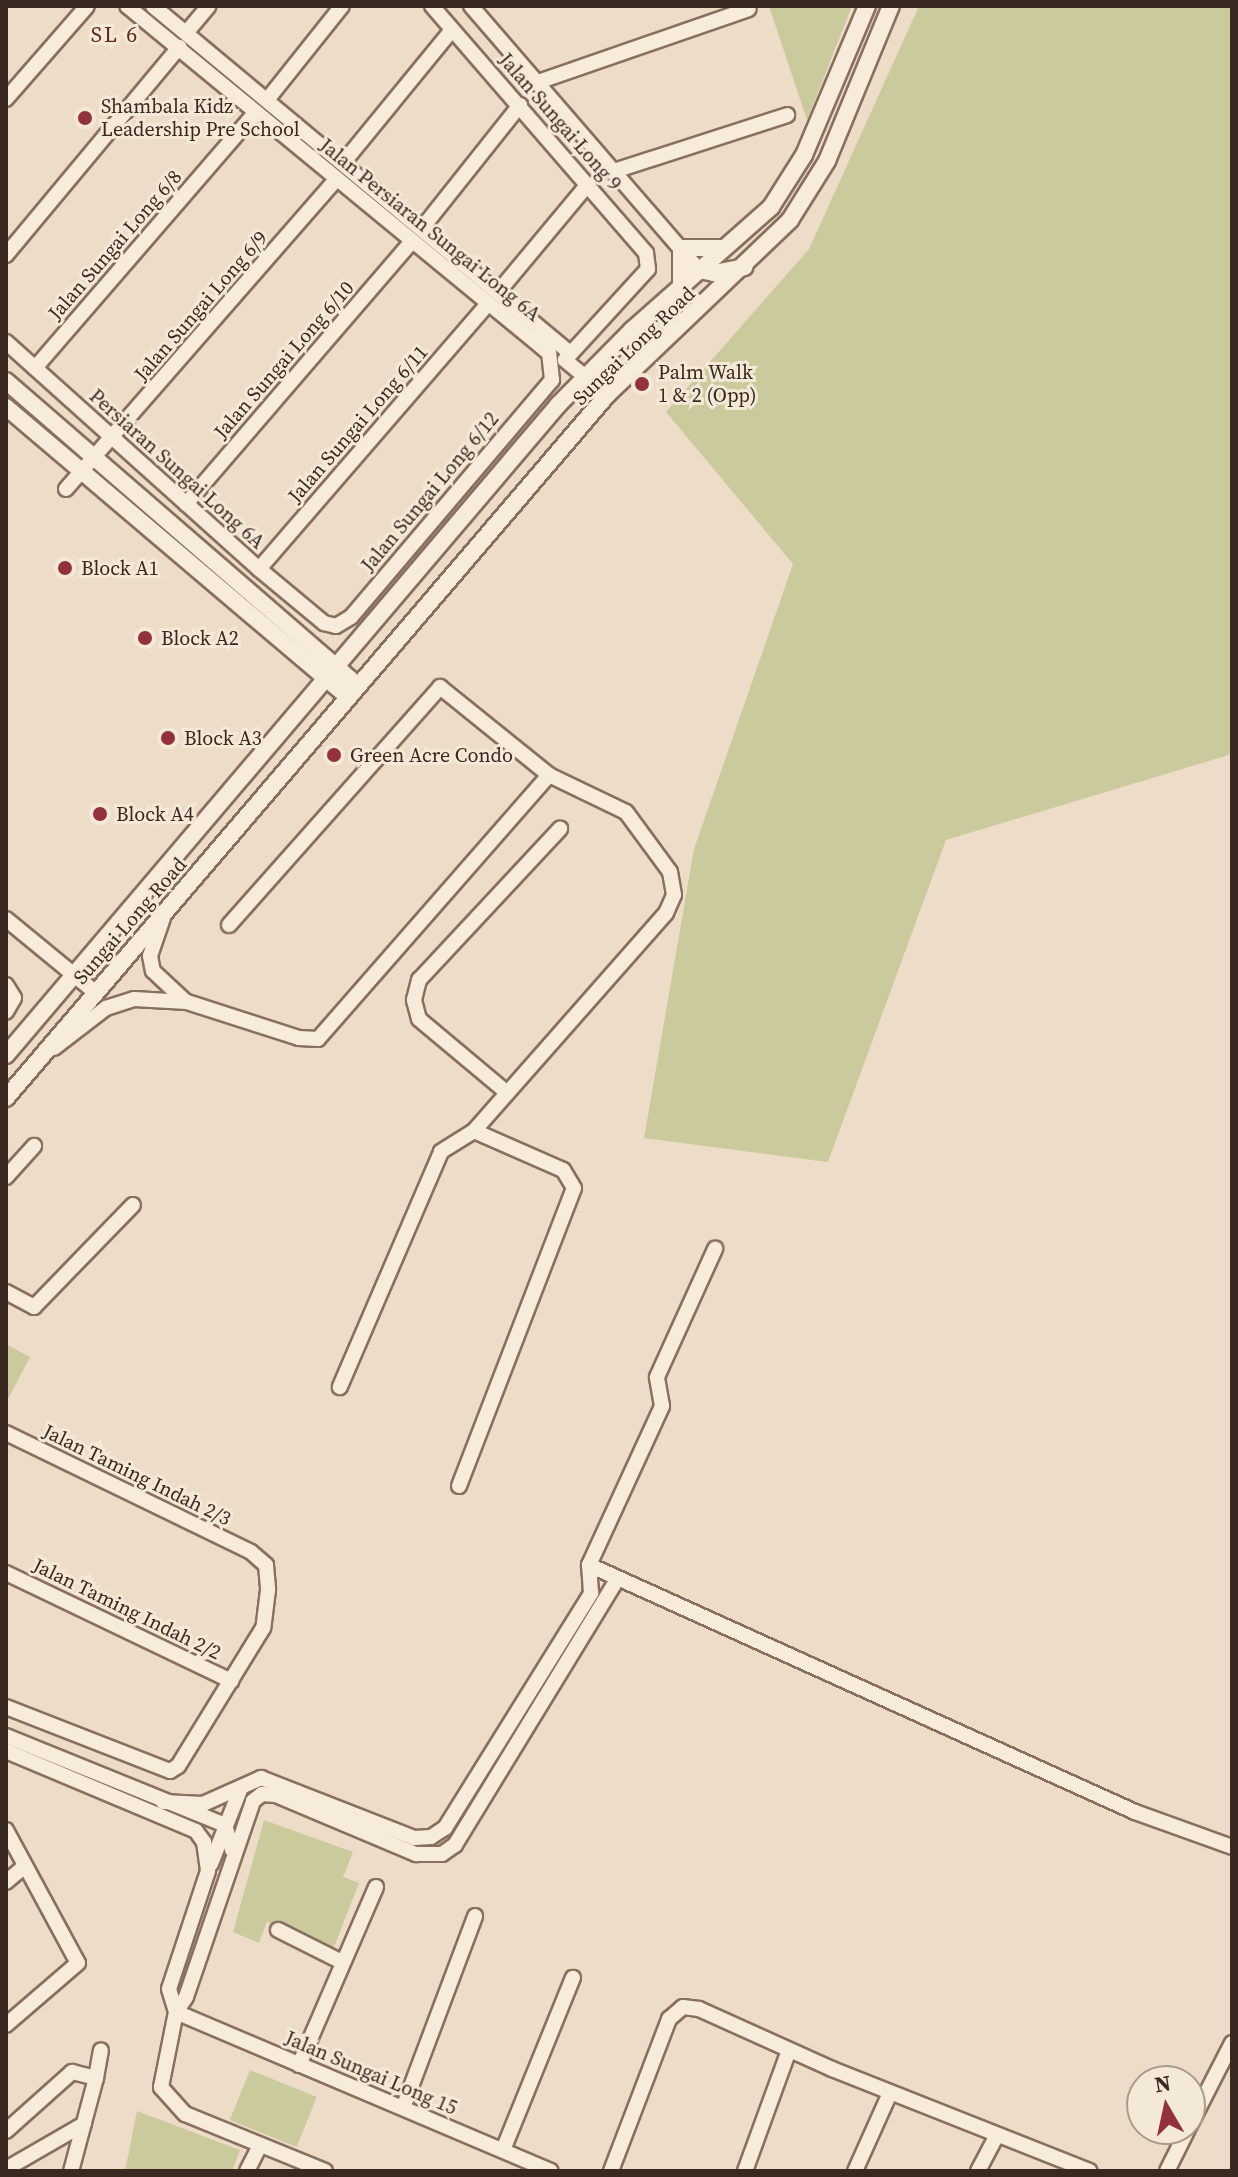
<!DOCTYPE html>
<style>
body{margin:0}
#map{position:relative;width:1238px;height:2177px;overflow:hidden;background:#edddc8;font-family:"Source Serif 4",serif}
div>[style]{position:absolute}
.green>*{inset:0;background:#caca9c;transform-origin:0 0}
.roads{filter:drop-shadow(2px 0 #886f5e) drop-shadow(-2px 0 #886f5e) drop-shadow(0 2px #886f5e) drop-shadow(0 -2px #886f5e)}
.minor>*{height:14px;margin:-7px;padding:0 7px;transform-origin:7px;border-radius:7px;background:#f7ecdb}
.tertiary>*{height:16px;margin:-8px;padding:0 8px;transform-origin:8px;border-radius:8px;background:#f7ecdb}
.dots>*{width:22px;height:22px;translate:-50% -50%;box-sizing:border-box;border:4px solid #f4e8d7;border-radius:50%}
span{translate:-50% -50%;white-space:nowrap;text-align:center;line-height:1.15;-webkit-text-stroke:6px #f4e8d7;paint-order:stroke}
.poi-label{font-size:20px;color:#392921}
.left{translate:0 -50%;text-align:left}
.street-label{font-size:20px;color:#392921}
.neighbourhood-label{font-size:22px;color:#632822;letter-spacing:2px}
.frame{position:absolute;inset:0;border:8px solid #392921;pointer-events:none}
.north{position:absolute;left:1126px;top:2065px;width:80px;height:80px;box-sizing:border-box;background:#f4e8d7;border:2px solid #a99c8e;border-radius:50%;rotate:351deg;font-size:22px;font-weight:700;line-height:32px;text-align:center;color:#392921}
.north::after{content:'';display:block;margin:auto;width:28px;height:36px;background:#94313e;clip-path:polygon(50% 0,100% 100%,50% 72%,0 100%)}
</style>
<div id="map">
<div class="green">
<i style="clip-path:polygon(769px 6px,852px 6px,807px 120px)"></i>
<i style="clip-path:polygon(919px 6px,1232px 6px,1232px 754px,946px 840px,828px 1162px,644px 1138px,694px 849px,793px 564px,666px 412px,809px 249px)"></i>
<i style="clip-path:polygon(6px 1344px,30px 1357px,6px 1403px)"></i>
<i style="clip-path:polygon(264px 1820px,353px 1852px,343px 1877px,359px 1883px,334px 1947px,267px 1922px,259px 1943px,233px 1932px)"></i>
<i style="left:250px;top:2070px;width:72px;height:54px;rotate:22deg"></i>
<i style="clip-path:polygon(137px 2111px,240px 2150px,232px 2171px,125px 2171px)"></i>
</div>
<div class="roads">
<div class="minor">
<i style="left:153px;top:6px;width:542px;rotate:39.77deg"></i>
<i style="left:432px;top:6px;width:327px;rotate:49.1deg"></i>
<i style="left:646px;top:253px;width:16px;rotate:83deg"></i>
<i style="left:648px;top:269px;width:123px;rotate:132.4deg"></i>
<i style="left:565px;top:360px;width:55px;rotate:39.8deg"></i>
<i style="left:471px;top:6px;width:349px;rotate:49.2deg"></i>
<i style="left:186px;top:33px;width:35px;rotate:-50deg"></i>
<i style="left:535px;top:83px;width:226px;rotate:-19.1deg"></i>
<i style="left:6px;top:99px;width:123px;rotate:-48.9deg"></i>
<i style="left:267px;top:100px;width:120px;rotate:-51.4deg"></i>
<i style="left:343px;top:163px;width:172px;rotate:-50.7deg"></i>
<i style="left:614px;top:171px;width:182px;rotate:-17.9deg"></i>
<i style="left:423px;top:227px;width:156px;rotate:-51.5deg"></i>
<i style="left:6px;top:255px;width:271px;rotate:-50.2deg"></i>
<i style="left:499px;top:291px;width:139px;rotate:-50.2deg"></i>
<i style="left:6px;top:342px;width:340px;rotate:41.9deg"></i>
<i style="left:259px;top:569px;width:85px;rotate:39.7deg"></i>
<i style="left:324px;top:623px;width:12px;rotate:14deg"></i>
<i style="left:336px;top:626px;width:17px;rotate:-31deg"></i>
<i style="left:351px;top:617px;width:311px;rotate:-49.7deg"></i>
<i style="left:552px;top:380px;width:27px;rotate:-96deg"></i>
<i style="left:549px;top:353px;width:546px;rotate:-140.57deg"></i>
<i style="left:35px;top:368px;width:338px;rotate:-49.2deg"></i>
<i style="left:66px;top:489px;width:410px;rotate:-48.9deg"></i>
<i style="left:186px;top:504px;width:347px;rotate:-49.3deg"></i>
<i style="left:259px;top:569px;width:349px;rotate:-49.2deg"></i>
<i style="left:163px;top:918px;width:40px;rotate:108.9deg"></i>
<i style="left:150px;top:956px;width:15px;rotate:79deg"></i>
<i style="left:153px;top:971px;width:42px;rotate:43.1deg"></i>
<i style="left:6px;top:919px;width:115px;rotate:39.4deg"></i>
<i style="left:229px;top:925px;width:318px;rotate:-48.4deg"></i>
<i style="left:440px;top:687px;width:140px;rotate:38.9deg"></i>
<i style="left:549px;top:775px;width:85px;rotate:25.7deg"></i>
<i style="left:626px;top:812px;width:74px;rotate:53.7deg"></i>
<i style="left:670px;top:872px;width:23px;rotate:80deg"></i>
<i style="left:674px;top:895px;width:20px;rotate:114deg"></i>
<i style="left:666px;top:913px;width:290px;rotate:131.4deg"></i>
<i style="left:474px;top:1131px;width:39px;rotate:148deg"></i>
<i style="left:441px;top:1152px;width:256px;rotate:113.3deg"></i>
<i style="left:6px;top:985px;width:15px;rotate:58deg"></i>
<i style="left:14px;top:998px;width:16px;rotate:120deg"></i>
<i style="left:54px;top:1048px;width:66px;rotate:-37.6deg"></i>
<i style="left:106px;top:1008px;width:29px;rotate:-18deg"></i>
<i style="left:134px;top:999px;width:53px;rotate:3.2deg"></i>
<i style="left:187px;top:1002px;width:118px;rotate:17.8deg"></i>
<i style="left:299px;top:1038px;width:19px;rotate:3deg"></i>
<i style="left:318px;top:1039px;width:351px;rotate:-48.8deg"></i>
<i style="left:505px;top:1091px;width:112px;rotate:-140.1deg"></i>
<i style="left:419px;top:1019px;width:20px;rotate:-105deg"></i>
<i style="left:414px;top:1000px;width:21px;rotate:-76deg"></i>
<i style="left:419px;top:980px;width:207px;rotate:-47deg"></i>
<i style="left:6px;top:1177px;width:42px;rotate:-47.9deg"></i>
<i style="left:6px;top:1292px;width:32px;rotate:28deg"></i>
<i style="left:34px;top:1307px;width:142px;rotate:-45.9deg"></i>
<i style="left:6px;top:1433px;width:272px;rotate:25.9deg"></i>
<i style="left:251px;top:1552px;width:20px;rotate:41deg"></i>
<i style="left:266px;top:1565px;width:25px;rotate:85deg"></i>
<i style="left:268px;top:1590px;width:38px;rotate:97deg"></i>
<i style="left:263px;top:1628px;width:162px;rotate:121.6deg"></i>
<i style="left:178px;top:1766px;width:9px;rotate:148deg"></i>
<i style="left:170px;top:1771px;width:176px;rotate:-158.7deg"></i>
<i style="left:459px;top:1486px;width:319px;rotate:-68.9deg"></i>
<i style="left:574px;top:1188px;width:21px;rotate:-121deg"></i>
<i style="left:563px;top:1170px;width:97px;rotate:-156.3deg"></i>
<i style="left:589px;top:1565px;width:599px;rotate:24.34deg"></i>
<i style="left:1135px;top:1812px;width:103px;rotate:19.8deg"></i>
<i style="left:6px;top:1573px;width:250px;rotate:25.6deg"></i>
<i style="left:6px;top:1736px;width:236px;rotate:22.1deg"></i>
<i style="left:225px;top:1825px;width:26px;rotate:74deg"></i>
<i style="left:6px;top:1751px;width:206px;rotate:22.8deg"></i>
<i style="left:196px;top:1831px;width:14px;rotate:54deg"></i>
<i style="left:204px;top:1842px;width:29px;rotate:82deg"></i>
<i style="left:208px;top:1871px;width:124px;rotate:108.3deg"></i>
<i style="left:169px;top:1989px;width:24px;rotate:73deg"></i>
<i style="left:163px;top:1802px;width:40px;rotate:2.9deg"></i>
<i style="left:203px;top:1804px;width:64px;rotate:-24.1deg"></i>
<i style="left:261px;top:1778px;width:164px;rotate:21.4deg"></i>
<i style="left:414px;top:1838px;width:17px;rotate:-3deg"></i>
<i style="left:431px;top:1837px;width:17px;rotate:-33deg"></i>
<i style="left:445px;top:1828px;width:277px;rotate:-58.1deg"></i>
<i style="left:591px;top:1593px;width:28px;rotate:-94deg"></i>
<i style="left:589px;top:1565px;width:175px;rotate:-65.3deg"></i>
<i style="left:662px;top:1406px;width:29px;rotate:-100deg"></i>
<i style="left:657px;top:1377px;width:141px;rotate:-65.6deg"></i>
<i style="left:6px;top:1830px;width:151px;rotate:61.6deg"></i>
<i style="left:78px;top:1963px;width:95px;rotate:139.3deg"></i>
<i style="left:211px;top:1864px;width:79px;rotate:-68.6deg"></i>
<i style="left:6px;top:1882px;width:23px;rotate:-40deg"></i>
<i style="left:278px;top:1930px;width:69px;rotate:26.6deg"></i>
<i style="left:176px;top:2012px;width:407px;rotate:23deg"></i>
<i style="left:299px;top:2065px;width:194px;rotate:-66.6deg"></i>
<i style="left:96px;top:2078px;width:28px;rotate:-80deg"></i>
<i style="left:403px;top:2108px;width:205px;rotate:-69.4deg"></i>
<i style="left:1190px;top:2125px;width:92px;rotate:-62.9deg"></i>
<i style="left:6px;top:2131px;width:89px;rotate:-41.8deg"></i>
<i style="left:72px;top:2072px;width:25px;rotate:14deg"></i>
<i style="left:96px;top:2078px;width:96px;rotate:105deg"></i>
<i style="left:503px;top:2150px;width:186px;rotate:-67.9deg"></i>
<i style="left:6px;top:2169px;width:90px;rotate:-30deg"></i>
<i style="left:247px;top:2171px;width:29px;rotate:-63deg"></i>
<i style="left:325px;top:2171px;width:151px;rotate:-157.8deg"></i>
<i style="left:185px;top:2114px;width:36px;rotate:-132deg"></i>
<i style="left:161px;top:2087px;width:76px;rotate:-78.7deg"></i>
<i style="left:176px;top:2012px;width:18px;rotate:-56deg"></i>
<i style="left:186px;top:1997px;width:207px;rotate:-71.1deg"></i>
<i style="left:253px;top:1801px;width:11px;rotate:-38deg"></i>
<i style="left:262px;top:1794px;width:14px;rotate:4deg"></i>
<i style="left:276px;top:1795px;width:152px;rotate:22.9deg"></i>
<i style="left:416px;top:1854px;width:26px"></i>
<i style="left:442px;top:1854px;width:16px;rotate:-35deg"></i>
<i style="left:455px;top:1845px;width:311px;rotate:-58.6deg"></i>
<i style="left:611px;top:2171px;width:163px;rotate:-69.1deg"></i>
<i style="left:669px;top:2019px;width:18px;rotate:-41deg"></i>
<i style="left:683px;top:2007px;width:16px;rotate:7deg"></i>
<i style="left:699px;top:2009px;width:146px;rotate:24.3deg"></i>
<i style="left:832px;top:2069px;width:277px;rotate:21.6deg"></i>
<i style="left:745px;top:2171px;width:129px;rotate:-70deg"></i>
<i style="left:855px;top:2171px;width:85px;rotate:-65.8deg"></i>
<i style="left:978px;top:2171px;width:41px;rotate:-62.2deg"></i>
<i style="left:1167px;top:2171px;width:47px;rotate:-63.4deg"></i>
</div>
<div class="tertiary">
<i style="left:699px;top:270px;width:15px;rotate:11deg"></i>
<i style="left:714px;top:273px;width:31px;rotate:-11deg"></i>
<i style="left:681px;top:287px;width:39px;rotate:-90deg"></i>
<i style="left:681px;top:248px;width:43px"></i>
<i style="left:6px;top:381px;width:466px;rotate:40.9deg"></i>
<i style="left:6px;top:407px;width:448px;rotate:40.3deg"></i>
<i style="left:6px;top:1055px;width:853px;rotate:-49.66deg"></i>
<i style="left:558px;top:405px;width:105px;rotate:-45.4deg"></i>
<i style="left:632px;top:330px;width:186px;rotate:-41.5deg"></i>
<i style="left:771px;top:207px;width:62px;rotate:-57.6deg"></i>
<i style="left:804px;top:155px;width:162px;rotate:-67.1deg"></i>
<i style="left:6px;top:1098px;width:925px;rotate:-49.47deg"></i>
<i style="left:607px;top:395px;width:253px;rotate:-43.7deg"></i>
<i style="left:790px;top:220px;width:70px;rotate:-57.9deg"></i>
<i style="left:827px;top:161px;width:168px;rotate:-67.6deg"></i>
</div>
</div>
<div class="dots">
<i style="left:85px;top:118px;background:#94313e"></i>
<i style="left:642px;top:384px;background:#94313e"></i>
<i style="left:65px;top:568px;background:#94313e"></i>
<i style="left:145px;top:638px;background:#94313e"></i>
<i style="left:168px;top:738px;background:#94313e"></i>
<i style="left:334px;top:755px;background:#94313e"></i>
<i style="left:100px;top:814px;background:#94313e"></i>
</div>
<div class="poi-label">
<span class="left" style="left:101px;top:118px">Shambala Kidz<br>Leadership Pre School</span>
<span class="left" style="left:658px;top:384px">Palm Walk<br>1 &amp; 2 (Opp)</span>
<span class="left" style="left:81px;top:568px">Block A1</span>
<span class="left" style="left:161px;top:638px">Block A2</span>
<span class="left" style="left:184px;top:738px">Block A3</span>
<span class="left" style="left:350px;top:755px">Green Acre Condo</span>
<span class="left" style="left:116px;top:814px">Block A4</span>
</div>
<div class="street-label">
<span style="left:560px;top:122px;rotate:49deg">Jalan Sungai Long 9</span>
<span style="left:430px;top:230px;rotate:39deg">Jalan Persiaran Sungai Long 6A</span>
<span style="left:115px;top:245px;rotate:-49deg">Jalan Sungai Long 6/8</span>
<span style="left:201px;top:306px;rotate:-49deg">Jalan Sungai Long 6/9</span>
<span style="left:634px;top:346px;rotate:-44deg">Sungai Long Road</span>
<span style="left:284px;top:360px;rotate:-49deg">Jalan Sungai Long 6/10</span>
<span style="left:358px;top:424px;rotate:-49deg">Jalan Sungai Long 6/11</span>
<span style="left:177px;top:469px;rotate:42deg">Persiaran Sungai Long 6A</span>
<span style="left:430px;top:492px;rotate:-50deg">Jalan Sungai Long 6/12</span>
<span style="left:130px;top:921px;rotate:-49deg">Sungai Long Road</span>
<span style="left:137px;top:1475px;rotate:26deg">Jalan Taming Indah 2/3</span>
<span style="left:127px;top:1609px;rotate:26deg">Jalan Taming Indah 2/2</span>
<span style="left:371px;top:2073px;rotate:23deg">Jalan Sungai Long 15</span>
</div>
<div class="neighbourhood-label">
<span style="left:115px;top:35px">SL 6</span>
</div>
<div class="frame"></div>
<div class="north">N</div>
</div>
